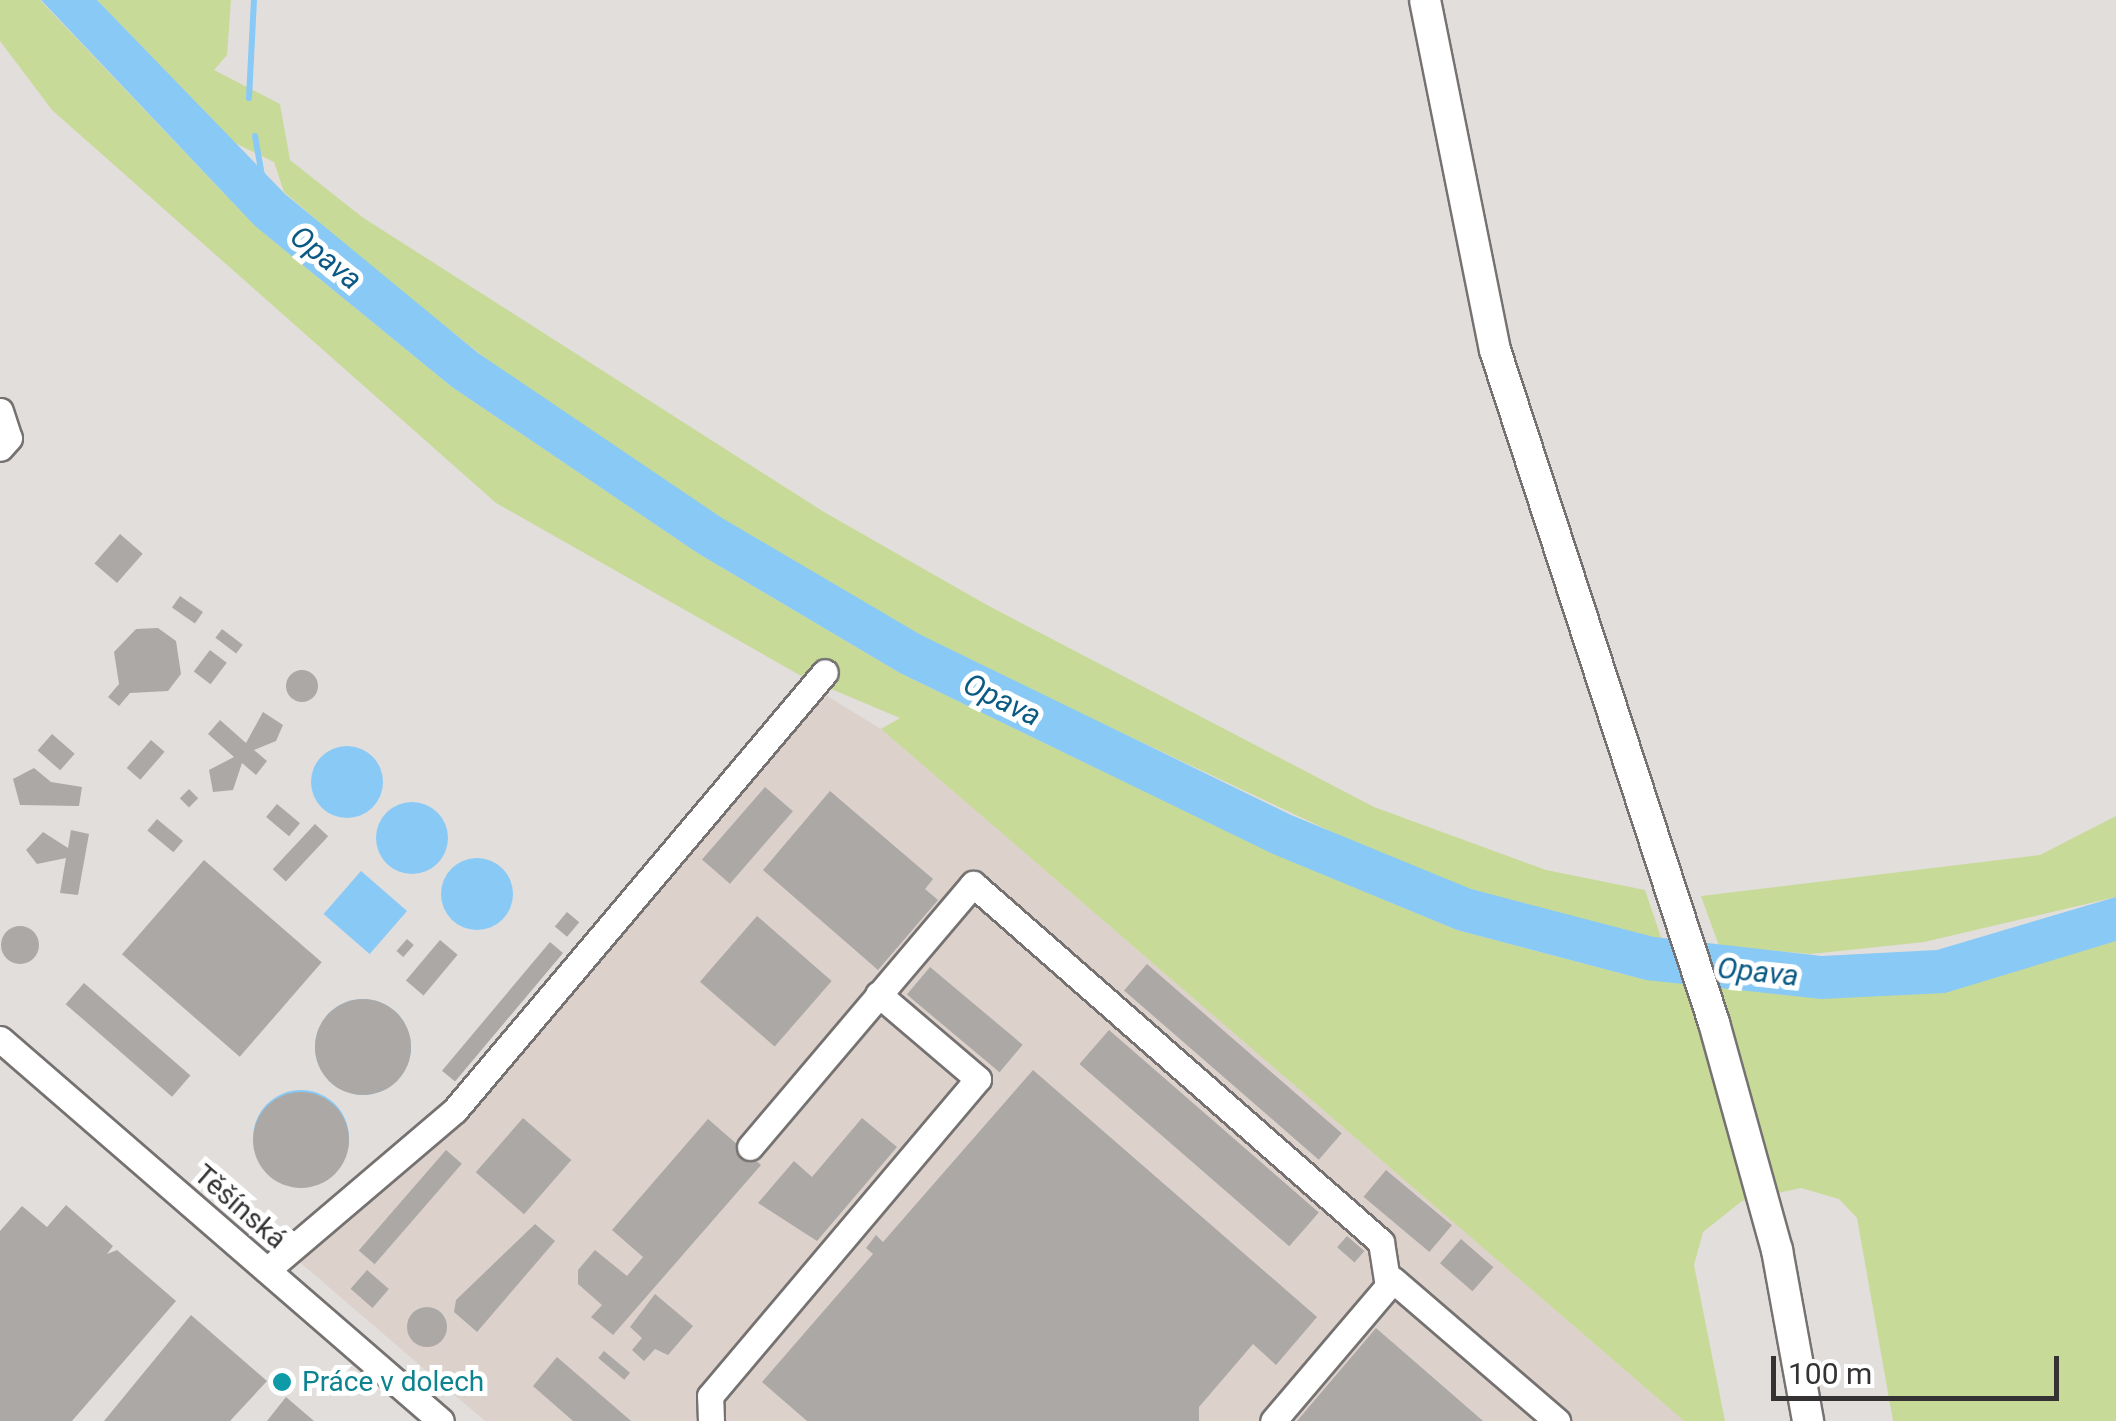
<!DOCTYPE html>
<meta charset="utf-8">
<style>
body{margin:0}
#map{position:relative;width:2116px;height:1421px;overflow:hidden;background:#e2dedc;font-family:Roboto,sans-serif}
div>[style]{position:absolute}
.built>*{inset:0;background:#dcd1cb}
.green>*{inset:0;background:#c8da97}
.water>*{inset:0;background:#88c9f6;transform-origin:0 0}
.round{border-radius:50%}
.stream>*{height:6px;margin:-3px;padding:0 3px;transform-origin:3px;border-radius:3px;background:#88c9f6}
.building>*{inset:0;background:#aba8a6;transform-origin:0 0}
.roads{filter:drop-shadow(2px 0 #757271) drop-shadow(-2px 0 #757271) drop-shadow(0 2px #757271) drop-shadow(0 -2px #757271)}
.minor>*{height:25px;margin:-12.5px;padding:0 12.5px;transform-origin:12.5px;border-radius:12.5px;background:#fff}
.major>*{height:30px;margin:-15px;padding:0 15px;transform-origin:15px;border-radius:15px;background:#fff}
.dots>*{width:28px;height:28px;translate:-50% -50%;box-sizing:border-box;border:5px solid #fff;border-radius:50%}
span{translate:-50% -50%;white-space:nowrap;text-align:center;line-height:1.15;-webkit-text-stroke:10px #fff;paint-order:stroke}
.street-label{font-size:28px;color:#343232}
.culture-label{font-size:28px;color:#0d838f}
.left{translate:0 -50%;text-align:left}
.water-label{font-size:30px;color:#0b5a84;font-style:italic}
.scale{position:absolute;left:1771px;top:1356px;width:288px;height:45px;box-sizing:border-box;border:5px solid #343232;border-top:0;padding-left:12px;font-size:30px;line-height:35px;white-space:nowrap;color:#343232;-webkit-text-stroke:8px #fff;paint-order:stroke}
</style>
<div id="map">
<div class="built">
<i style="clip-path:polygon(822px 693px,881px 729px,1684px 1421px,485px 1421px,296px 1259px,447px 1129px)"></i>
</div>
<div class="green">
<i style="clip-path:polygon(0 0,40px 0,255px 226px,452px 387px,699px 554px,900px 673px,1274px 854px,1457px 930px,1646px 980px,2116px 941px,2116px 1421px,1893px 1421px,1857px 1218px,1839px 1199px,1801px 1188px,1742px 1201px,1703px 1232px,1694px 1265px,1725px 1421px,1684px 1421px,881px 729px,900px 718px,805px 678px,496px 503px,52px 110px,0 41px)"></i>
<i style="clip-path:polygon(97px 0,231px 0,227px 55px,214px 70px,280px 104px,290px 160px,362px 217px,824px 512px,987px 605px,1374px 807px,1546px 870px,1645px 890px,1663px 943px,1494px 899px,1351px 841px,944px 649px,750px 537px,515px 382px,377px 272px,284px 192px,274px 162px,235px 143px)"></i>
<i style="clip-path:polygon(2116px 816px,2116px 897px,1924px 942px,1811px 954px,1719px 946px,1701px 896px,2040px 855px)"></i>
</div>
<div class="water">
<i style="clip-path:polygon(41px 0,97px 0,285px 194px,478px 353px,722px 518px,921px 635px,1291px 815px,1471px 889px,1654px 937px,1822px 956px,1937px 950px,2116px 897px,2116px 941px,1945px 993px,1821px 999px,1646px 980px,1457px 930px,1273px 854px,900px 673px,699px 554px,452px 387px,255px 226px)"></i>
<i class="round" style="left:311px;top:746px;width:72px;height:72px"></i>
<i class="round" style="left:376px;top:802px;width:72px;height:72px"></i>
<i class="round" style="left:441px;top:858px;width:72px;height:72px"></i>
<i style="left:361px;top:871px;width:61px;height:57px;rotate:41deg"></i>
<i class="round" style="left:315px;top:999px;width:96px;height:96px"></i>
<i class="round" style="left:253px;top:1090px;width:96px;height:96px"></i>
</div>
<div class="stream">
<i style="left:249px;top:98px;width:98px;rotate:-87.1deg"></i>
<i style="left:255px;top:136px;width:39px;rotate:80deg"></i>
</div>
<div class="building">
<i style="left:120px;top:534px;width:30px;height:39px;rotate:41deg"></i>
<i style="left:180px;top:596px;width:28px;height:14px;rotate:35deg"></i>
<i style="clip-path:polygon(158px 628px,176px 641px,181px 674px,168px 691px,130px 693px,119px 706px,108px 697px,119px 684px,114px 652px,136px 629px)"></i>
<i style="left:222px;top:629px;width:26px;height:11px;rotate:37deg"></i>
<i style="left:210px;top:650px;width:21px;height:27px;rotate:37deg"></i>
<i class="round" style="left:286px;top:670px;width:32px;height:32px"></i>
<i style="clip-path:polygon(263px 712px,283px 725px,276px 741px,254px 750px,267px 761px,256px 775px,242px 763px,233px 790px,213px 792px,209px 770px,234px 757px,208px 734px,220px 720px,246px 743px)"></i>
<i style="left:52px;top:734px;width:30px;height:22px;rotate:41deg"></i>
<i style="left:151px;top:740px;width:18px;height:37px;rotate:41deg"></i>
<i style="clip-path:polygon(34px 768px,51px 782px,82px 787px,79px 806px,20px 805px,13px 779px)"></i>
<i style="left:765px;top:787px;width:37px;height:96px;rotate:41deg"></i>
<i style="left:189px;top:789px;width:13px;height:13px;rotate:45deg"></i>
<i style="clip-path:polygon(830px 791px,933px 879px,925px 889px,938px 900px,878px 970px,763px 870px)"></i>
<i style="left:277px;top:804px;width:30px;height:17px;rotate:40deg"></i>
<i style="left:157px;top:819px;width:34px;height:15px;rotate:40deg"></i>
<i style="left:315px;top:824px;width:18px;height:62px;rotate:43deg"></i>
<i style="clip-path:polygon(71px 830px,89px 834px,78px 895px,60px 893px,66px 858px,37px 864px,26px 850px,43px 832px,68px 848px)"></i>
<i style="left:204px;top:860px;width:156px;height:125px;rotate:41deg"></i>
<i style="left:567px;top:912px;width:16px;height:19px;rotate:40deg"></i>
<i style="left:757px;top:916px;width:99px;height:87px;rotate:41deg"></i>
<i class="round" style="left:1px;top:926px;width:38px;height:38px"></i>
<i style="left:407px;top:939px;width:9px;height:16px;rotate:41deg"></i>
<i style="left:440px;top:940px;width:23px;height:53px;rotate:40deg"></i>
<i style="left:550px;top:942px;width:17px;height:168px;rotate:40deg"></i>
<i style="left:1147px;top:964px;width:258px;height:35px;rotate:41deg"></i>
<i style="left:930px;top:967px;width:121px;height:36px;rotate:40deg"></i>
<i style="left:84px;top:983px;width:141px;height:28px;rotate:41deg"></i>
<i class="round" style="left:315px;top:999px;width:96px;height:96px"></i>
<i style="left:1109px;top:1030px;width:278px;height:45px;rotate:41deg"></i>
<i style="clip-path:polygon(1033px 1070px,1317px 1317px,1276px 1365px,1253px 1344px,1199px 1407px,1199px 1421px,807px 1421px,762px 1382px,873px 1254px,866px 1248px,876px 1235px,883px 1242px)"></i>
<i class="round" style="left:253px;top:1092px;width:96px;height:96px"></i>
<i style="left:523px;top:1118px;width:64px;height:72px;rotate:41deg"></i>
<i style="clip-path:polygon(862px 1118px,897px 1147px,817px 1241px,758px 1203px,794px 1161px,812px 1177px)"></i>
<i style="clip-path:polygon(708px 1119px,761px 1165px,613px 1335px,591px 1317px,602px 1305px,578px 1284px,578px 1270px,595px 1250px,627px 1276px,643px 1257px,612px 1230px)"></i>
<i style="left:446px;top:1150px;width:21px;height:133px;rotate:41deg"></i>
<i style="left:1386px;top:1170px;width:86px;height:35px;rotate:40deg"></i>
<i style="clip-path:polygon(66px 1205px,113px 1246px,107px 1254px,117px 1250px,176px 1301px,72px 1421px,0 1421px,0 1231px,22px 1206px,47px 1227px)"></i>
<i style="clip-path:polygon(535px 1224px,555px 1241px,477px 1332px,454px 1312px,456px 1300px)"></i>
<i style="left:1347px;top:1236px;width:23px;height:15px;rotate:41deg"></i>
<i style="left:1461px;top:1239px;width:43px;height:32px;rotate:41deg"></i>
<i style="left:367px;top:1270px;width:29px;height:25px;rotate:41deg"></i>
<i style="clip-path:polygon(655px 1294px,693px 1326px,668px 1355px,655px 1349px,644px 1361px,632px 1350px,642px 1338px,630px 1327px)"></i>
<i class="round" style="left:407px;top:1307px;width:40px;height:40px"></i>
<i style="clip-path:polygon(191px 1315px,267px 1381px,230px 1421px,104px 1421px)"></i>
<i style="clip-path:polygon(1376px 1328px,1483px 1421px,1297px 1421px)"></i>
<i style="left:604px;top:1351px;width:34px;height:9px;rotate:40deg"></i>
<i style="clip-path:polygon(557px 1357px,631px 1421px,573px 1421px,533px 1386px)"></i>
<i style="clip-path:polygon(286px 1397px,314px 1421px,267px 1421px)"></i>
</div>
<div class="roads">
<div class="minor">
<i style="left:0;top:411px;width:28px;rotate:72deg"></i>
<i style="left:9px;top:438px;width:13px;rotate:132deg"></i>
<i style="left:0;top:1039px;width:583px;rotate:40.9deg"></i>
<i style="left:750px;top:1147px;width:345px;rotate:-49.7deg"></i>
<i style="left:973px;top:884px;width:543px;rotate:41.27deg"></i>
<i style="left:1381px;top:1242px;width:45px;rotate:81deg"></i>
<i style="left:1388px;top:1286px;width:177px;rotate:130.4deg"></i>
<i style="left:267px;top:1270px;width:247px;rotate:-40.4deg"></i>
<i style="left:455px;top:1110px;width:573px;rotate:-49.81deg"></i>
<i style="left:1392px;top:1279px;width:218px;rotate:40.7deg"></i>
<i style="left:711px;top:1421px;width:25px;rotate:-92deg"></i>
<i style="left:710px;top:1396px;width:415px;rotate:-49.8deg"></i>
<i style="left:978px;top:1079px;width:131px;rotate:-139.6deg"></i>
</div>
<div class="major">
<i style="left:1425px;top:0;width:357px;rotate:78.7deg"></i>
<i style="left:1495px;top:350px;width:708px;rotate:71.97deg"></i>
<i style="left:1714px;top:1023px;width:236px;rotate:74.5deg"></i>
<i style="left:1777px;top:1250px;width:174px;rotate:79.7deg"></i>
</div>
</div>
<div class="dots">
<i style="left:282px;top:1382px;background:#0f9aa8"></i>
</div>
<div class="street-label">
<span style="left:240px;top:1207px;rotate:41deg">Těšínská</span>
</div>
<div class="culture-label">
<span class="left" style="left:302px;top:1382px">Práce v dolech</span>
</div>
<div class="water-label">
<span style="left:326px;top:258px;rotate:39deg">Opava</span>
<span style="left:1002px;top:700px;rotate:26deg">Opava</span>
<span style="left:1758px;top:972px;rotate:6deg">Opava</span>
</div>
<div class="scale">100 m</div>
</div>
